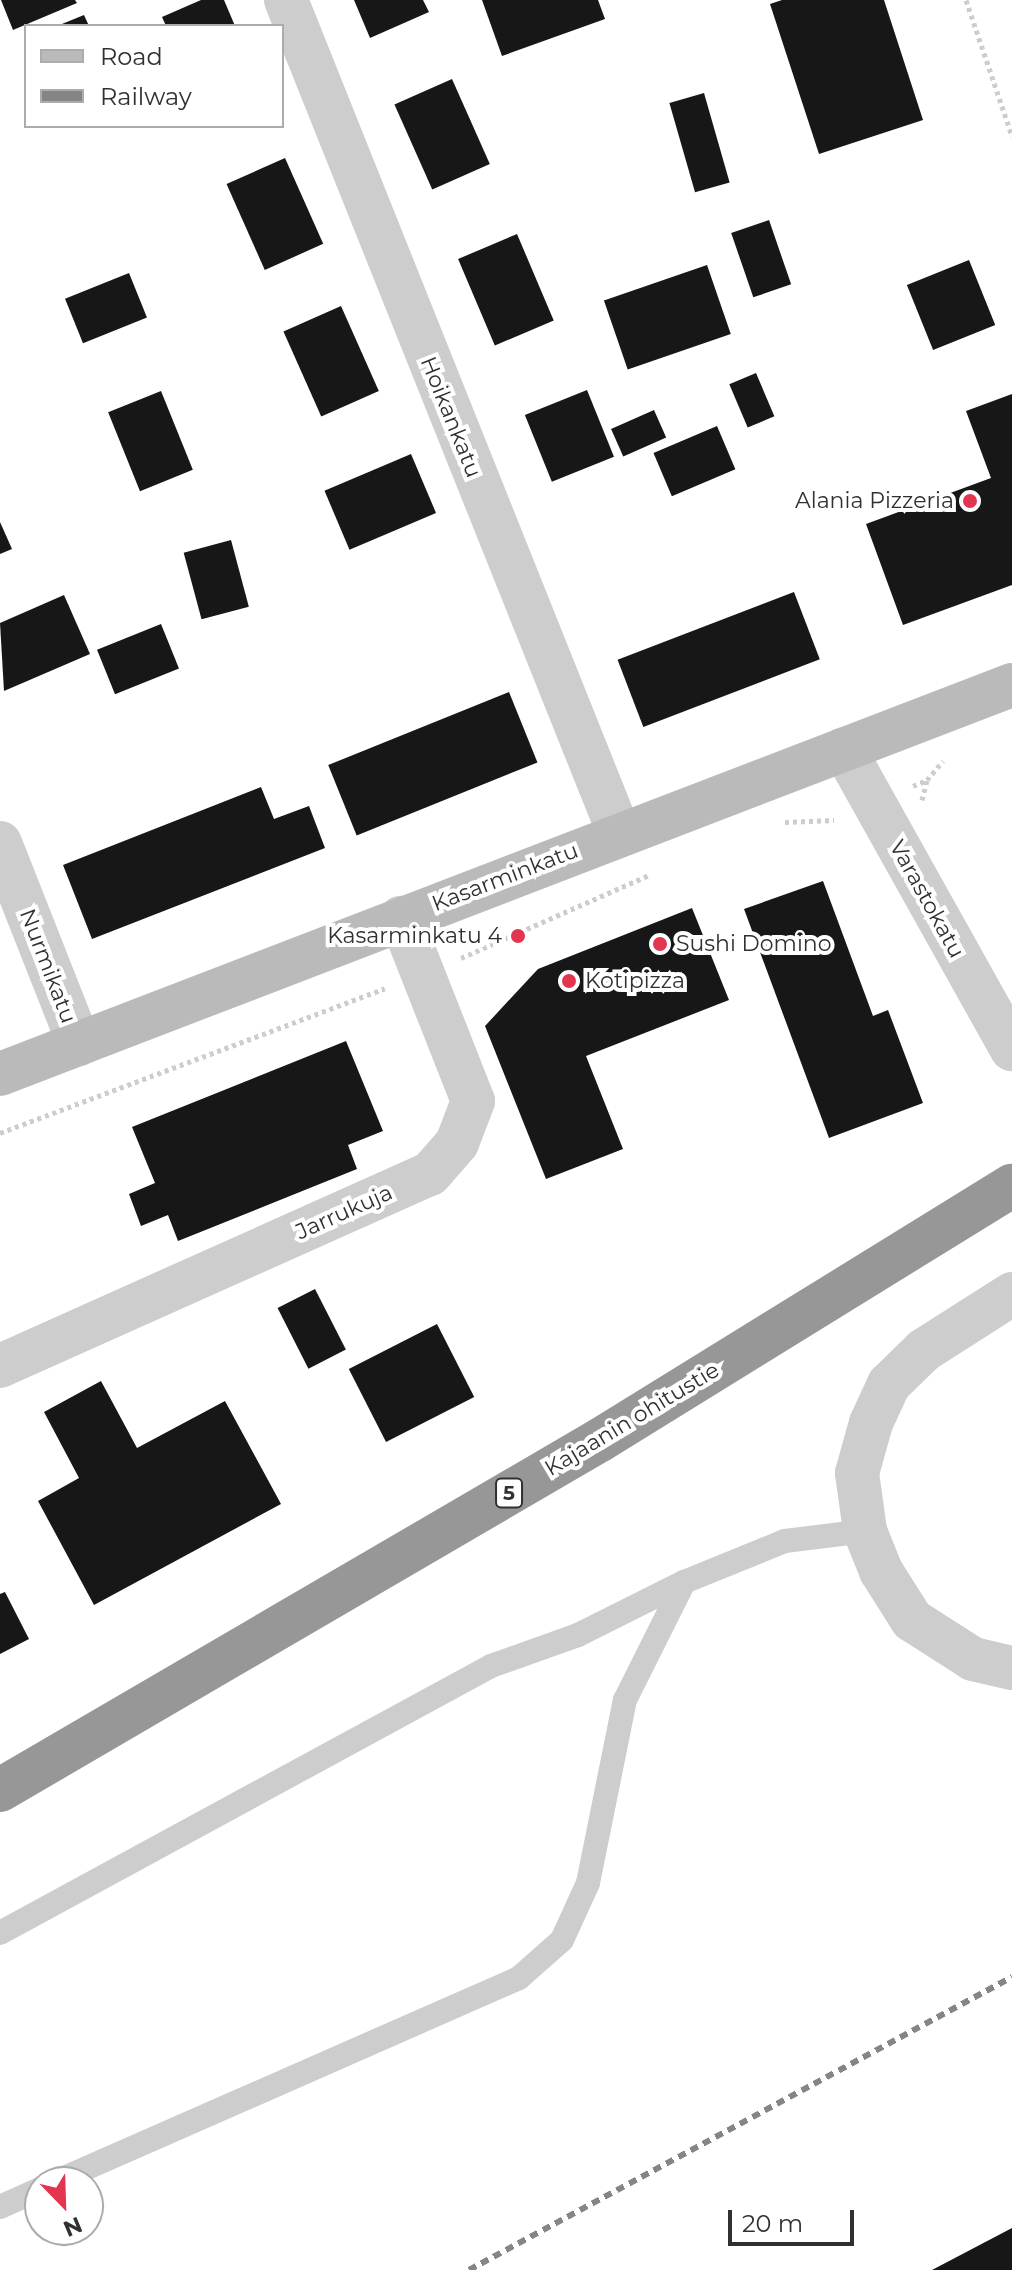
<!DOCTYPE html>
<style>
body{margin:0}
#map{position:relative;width:1012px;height:2270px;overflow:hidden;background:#fff;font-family:Montserrat,sans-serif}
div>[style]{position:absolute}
.building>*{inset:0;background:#171717;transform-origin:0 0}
.path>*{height:5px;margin-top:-2.5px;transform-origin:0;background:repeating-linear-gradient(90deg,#cdcdcd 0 4px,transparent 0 8px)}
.lane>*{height:24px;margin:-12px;padding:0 12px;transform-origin:12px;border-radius:12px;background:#cdcdcd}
.street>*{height:44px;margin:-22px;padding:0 22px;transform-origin:22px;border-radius:22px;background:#cdcdcd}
.secondary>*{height:44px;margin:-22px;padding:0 22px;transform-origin:22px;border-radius:22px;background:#bababa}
.highway>*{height:44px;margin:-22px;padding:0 22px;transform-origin:22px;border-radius:22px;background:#979797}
.rail>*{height:6px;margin-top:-3px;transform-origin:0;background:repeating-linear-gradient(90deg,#858585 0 8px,transparent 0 14px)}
.dots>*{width:22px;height:22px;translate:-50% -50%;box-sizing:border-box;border:4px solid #fff;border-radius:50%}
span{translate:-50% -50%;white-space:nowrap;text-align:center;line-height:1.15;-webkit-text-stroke:8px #fff;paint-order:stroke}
.shield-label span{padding:2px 6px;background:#fff;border:2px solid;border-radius:6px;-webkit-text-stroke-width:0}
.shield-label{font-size:20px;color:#303030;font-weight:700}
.street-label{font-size:22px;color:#303030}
.poi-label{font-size:22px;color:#303030}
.right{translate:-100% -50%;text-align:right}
.left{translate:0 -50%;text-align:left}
.legend{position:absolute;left:24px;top:24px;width:260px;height:104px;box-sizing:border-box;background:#fff;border:2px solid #acacac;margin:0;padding:10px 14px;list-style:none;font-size:24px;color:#303030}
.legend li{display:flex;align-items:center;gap:16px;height:40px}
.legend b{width:40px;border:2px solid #acacac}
.north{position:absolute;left:24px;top:2166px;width:80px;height:80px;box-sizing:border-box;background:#fff;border:2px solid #acacac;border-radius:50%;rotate:157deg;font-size:22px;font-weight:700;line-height:32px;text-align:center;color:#303030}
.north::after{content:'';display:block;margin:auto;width:28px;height:36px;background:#e3354f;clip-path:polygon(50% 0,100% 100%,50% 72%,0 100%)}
.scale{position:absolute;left:728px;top:2210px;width:126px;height:36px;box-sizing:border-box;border:4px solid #303030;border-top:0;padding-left:10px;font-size:24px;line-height:28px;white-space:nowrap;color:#303030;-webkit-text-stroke:6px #fff;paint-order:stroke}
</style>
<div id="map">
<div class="building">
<i style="clip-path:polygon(1px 0,75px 0,77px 3px,13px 30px)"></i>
<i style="clip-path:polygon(201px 0,224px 0,235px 26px,166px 26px,162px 17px)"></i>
<i style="clip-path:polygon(354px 0,423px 0,429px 12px,370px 38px)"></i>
<i style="clip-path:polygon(482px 0,598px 0,605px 19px,502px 56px)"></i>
<i style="clip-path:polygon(782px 0,884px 0,923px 120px,819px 154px,770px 4px)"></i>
<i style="clip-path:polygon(84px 15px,89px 26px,57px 26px)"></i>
<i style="left:452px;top:79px;width:93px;height:63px;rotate:66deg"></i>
<i style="left:704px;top:93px;width:93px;height:36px;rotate:74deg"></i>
<i style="left:285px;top:158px;width:94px;height:64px;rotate:66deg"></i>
<i style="left:769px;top:220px;width:68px;height:40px;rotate:71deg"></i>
<i style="left:517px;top:234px;width:94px;height:64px;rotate:67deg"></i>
<i style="left:969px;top:260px;width:70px;height:67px;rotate:68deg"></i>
<i style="left:707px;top:265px;width:73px;height:109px;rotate:71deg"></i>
<i style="left:129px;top:273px;width:48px;height:69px;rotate:68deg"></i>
<i style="left:341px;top:306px;width:93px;height:63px;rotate:66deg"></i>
<i style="left:756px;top:373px;width:47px;height:29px;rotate:67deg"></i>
<i style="left:587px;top:390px;width:72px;height:67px;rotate:68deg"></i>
<i style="left:161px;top:391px;width:85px;height:57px;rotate:68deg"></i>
<i style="clip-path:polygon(1012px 394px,1012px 585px,903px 625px,866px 524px,991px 478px,966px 411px)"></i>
<i style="left:654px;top:410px;width:30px;height:47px;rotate:66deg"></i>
<i style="left:717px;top:426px;width:47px;height:69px;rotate:67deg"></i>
<i style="left:411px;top:454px;width:64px;height:94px;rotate:67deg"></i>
<i style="clip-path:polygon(0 522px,12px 549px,0 554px)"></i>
<i style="left:231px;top:540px;width:69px;height:49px;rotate:75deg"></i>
<i style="left:794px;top:592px;width:72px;height:189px;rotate:69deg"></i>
<i style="clip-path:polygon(64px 595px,90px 654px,4px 691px,0 623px)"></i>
<i style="left:161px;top:624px;width:48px;height:69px;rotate:68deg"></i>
<i style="left:509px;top:692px;width:76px;height:195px;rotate:68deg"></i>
<i style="clip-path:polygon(261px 787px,274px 819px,309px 806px,325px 848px,92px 939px,63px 865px)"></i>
<i style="clip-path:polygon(823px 881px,873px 1016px,888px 1010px,923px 1103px,829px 1138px,744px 909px)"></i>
<i style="clip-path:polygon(692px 908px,729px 1000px,586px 1056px,623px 1149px,546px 1179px,485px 1026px,538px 969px)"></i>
<i style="clip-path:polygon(346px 1041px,383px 1131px,348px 1145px,357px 1169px,178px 1241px,168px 1215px,141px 1226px,129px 1194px,155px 1183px,132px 1127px)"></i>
<i style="left:315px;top:1289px;width:68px;height:42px;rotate:63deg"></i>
<i style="left:437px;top:1324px;width:82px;height:99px;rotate:63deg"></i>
<i style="clip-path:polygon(101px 1381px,137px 1448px,225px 1401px,281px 1504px,94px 1605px,38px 1501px,79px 1478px,44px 1412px)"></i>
<i style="clip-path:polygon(5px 1592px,29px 1639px,0 1654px,0 1594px)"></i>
<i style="clip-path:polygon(1012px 2228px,1012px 2270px,932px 2270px)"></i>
</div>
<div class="path">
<i style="left:966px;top:0;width:144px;rotate:71.3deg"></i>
<i style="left:913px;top:786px;width:15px;rotate:-23deg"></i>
<i style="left:922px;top:800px;width:21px;rotate:-76deg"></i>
<i style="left:927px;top:780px;width:25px;rotate:-50deg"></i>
<i style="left:785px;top:822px;width:49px;rotate:-2.3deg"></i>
<i style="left:461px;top:958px;width:206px;rotate:-23.8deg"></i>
<i style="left:0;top:1133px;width:411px;rotate:-20.6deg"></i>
</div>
<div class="lane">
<i style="left:0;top:1933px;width:559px;rotate:-28.54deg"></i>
<i style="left:491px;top:1666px;width:92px;rotate:-19.6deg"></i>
<i style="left:578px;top:1635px;width:119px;rotate:-26.6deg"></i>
<i style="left:684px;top:1582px;width:109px;rotate:-22.1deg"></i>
<i style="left:785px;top:1541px;width:81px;rotate:-7.1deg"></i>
<i style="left:55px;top:2182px;width:507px;rotate:-23.73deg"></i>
<i style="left:519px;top:1978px;width:57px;rotate:-41.5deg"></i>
<i style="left:562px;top:1940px;width:63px;rotate:-65.5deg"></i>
<i style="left:588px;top:1883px;width:187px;rotate:-78.6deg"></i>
<i style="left:625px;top:1700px;width:132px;rotate:-63.4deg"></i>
<i style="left:0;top:2207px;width:44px;rotate:-24.2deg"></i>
</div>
<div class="street">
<i style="left:286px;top:0;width:897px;rotate:68.21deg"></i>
<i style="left:844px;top:749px;width:344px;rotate:60.8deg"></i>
<i style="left:0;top:843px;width:216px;rotate:68.5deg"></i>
<i style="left:1012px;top:1294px;width:104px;rotate:147.5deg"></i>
<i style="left:924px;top:1350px;width:49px;rotate:135.8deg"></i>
<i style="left:889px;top:1384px;width:43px;rotate:114.8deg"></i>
<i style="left:871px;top:1423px;width:52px;rotate:105.6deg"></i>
<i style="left:857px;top:1473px;width:59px;rotate:82.1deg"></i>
<i style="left:865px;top:1531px;width:43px;rotate:68.2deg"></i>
<i style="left:881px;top:1571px;width:58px;rotate:57.7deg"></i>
<i style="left:912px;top:1620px;width:72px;rotate:32.6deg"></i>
<i style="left:973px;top:1659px;width:40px;rotate:13deg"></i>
<i style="left:0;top:1366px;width:471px;rotate:-24.1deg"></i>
<i style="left:430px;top:1174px;width:41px;rotate:-48.9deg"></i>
<i style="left:457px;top:1143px;width:45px;rotate:-69.1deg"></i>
<i style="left:473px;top:1101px;width:197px;rotate:-111.5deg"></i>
</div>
<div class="secondary">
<i style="left:0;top:1074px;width:1084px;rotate:-21.03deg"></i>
</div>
<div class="highway">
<i style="left:0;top:1790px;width:695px;rotate:-30.26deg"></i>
<i style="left:600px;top:1440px;width:484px;rotate:-31.7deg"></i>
</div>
<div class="rail">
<i style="left:469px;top:2270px;width:617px;rotate:-28.35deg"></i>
</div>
<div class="dots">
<i style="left:970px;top:501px;background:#e3354f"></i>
<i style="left:518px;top:936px;background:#e3354f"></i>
<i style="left:660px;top:944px;background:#e3354f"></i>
<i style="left:569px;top:981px;background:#e3354f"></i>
</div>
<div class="shield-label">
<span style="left:509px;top:1493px">5</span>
</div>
<div class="street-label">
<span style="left:451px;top:417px;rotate:68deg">Hoikankatu</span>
<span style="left:505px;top:877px;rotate:-21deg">Kasarminkatu</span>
<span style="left:927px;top:899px;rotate:61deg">Varastokatu</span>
<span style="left:48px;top:966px;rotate:69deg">Nurmikatu</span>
<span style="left:344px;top:1212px;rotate:-24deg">Jarrukuja</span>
<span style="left:632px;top:1419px;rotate:-31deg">Kajaanin ohitustie</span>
</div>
<div class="poi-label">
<span class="right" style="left:954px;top:501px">Alania Pizzeria</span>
<span class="right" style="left:502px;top:936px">Kasarminkatu 4</span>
<span class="left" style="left:676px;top:944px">Sushi Domino</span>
<span class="left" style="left:585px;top:981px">Kotipizza</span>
</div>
<ul class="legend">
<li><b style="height:10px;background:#bababa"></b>Road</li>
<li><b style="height:10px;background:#858585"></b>Railway</li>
</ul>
<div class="north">N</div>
<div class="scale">20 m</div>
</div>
